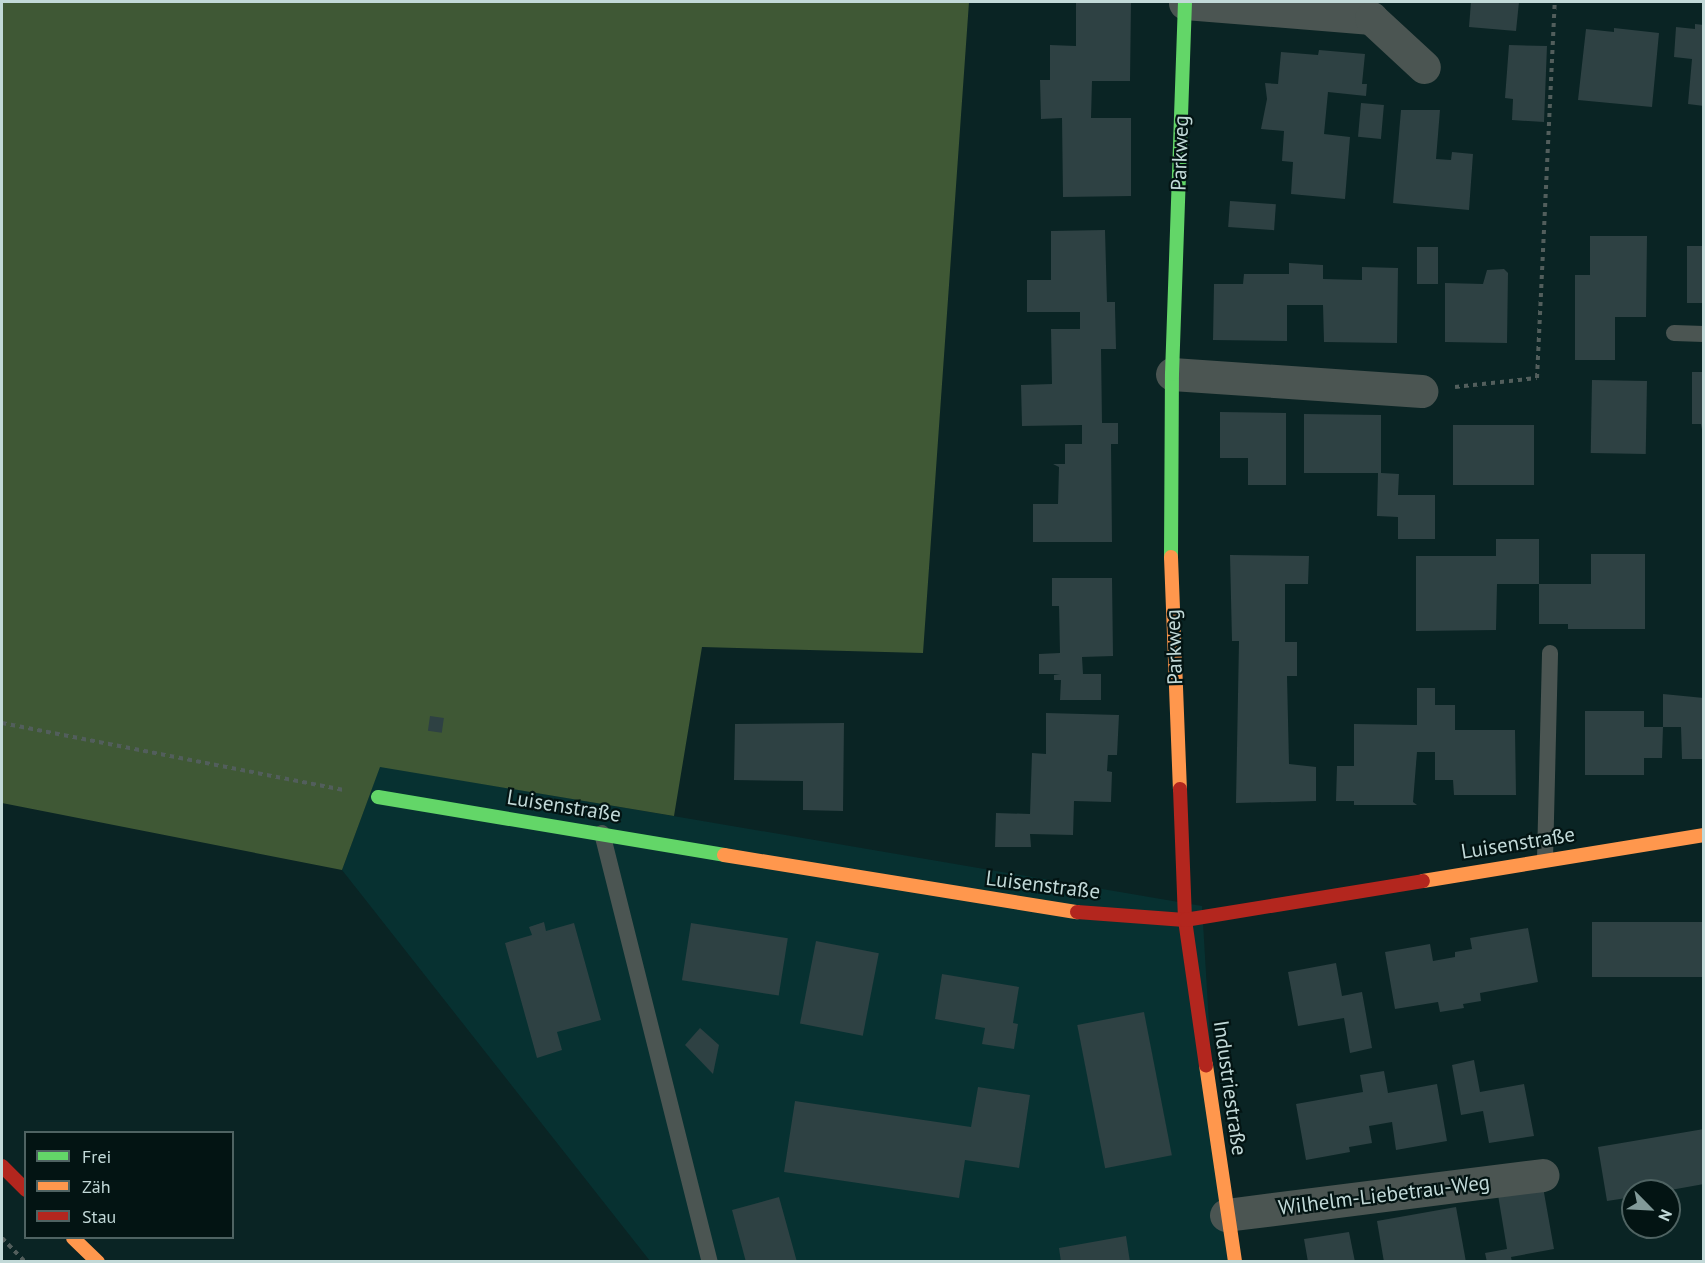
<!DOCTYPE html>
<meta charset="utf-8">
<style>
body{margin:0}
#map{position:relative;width:1705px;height:1263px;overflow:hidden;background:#0a2424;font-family:"PT Sans",sans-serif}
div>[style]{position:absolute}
.built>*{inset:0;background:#073131}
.forest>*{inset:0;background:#3f5835}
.building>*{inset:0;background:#2e4143;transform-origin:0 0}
.path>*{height:4px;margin-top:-2px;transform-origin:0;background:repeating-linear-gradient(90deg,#525e5c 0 4.5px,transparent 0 9px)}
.lane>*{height:16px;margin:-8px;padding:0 8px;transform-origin:8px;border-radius:8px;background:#4b5552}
.street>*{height:33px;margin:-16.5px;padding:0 16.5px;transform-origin:16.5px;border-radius:16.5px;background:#4b5552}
.fast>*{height:14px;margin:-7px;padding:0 7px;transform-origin:7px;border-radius:7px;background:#63d668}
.slow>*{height:14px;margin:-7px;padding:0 7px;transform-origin:7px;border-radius:7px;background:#ff974d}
.jam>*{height:14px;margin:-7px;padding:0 7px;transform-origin:7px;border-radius:7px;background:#b3261e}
span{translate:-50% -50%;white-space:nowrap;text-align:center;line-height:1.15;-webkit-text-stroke:4.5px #031413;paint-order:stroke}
.street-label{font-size:21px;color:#c2d9d8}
.frame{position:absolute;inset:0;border:3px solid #c2d9d8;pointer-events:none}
.legend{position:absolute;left:24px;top:1131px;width:210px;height:108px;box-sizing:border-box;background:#031413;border:2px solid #4f6362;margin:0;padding:8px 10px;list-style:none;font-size:18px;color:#c2d9d8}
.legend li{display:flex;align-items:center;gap:12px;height:30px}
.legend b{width:30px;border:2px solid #4f6362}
.north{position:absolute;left:1621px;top:1179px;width:60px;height:60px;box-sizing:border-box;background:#031413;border:2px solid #4f6362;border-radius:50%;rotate:114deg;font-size:16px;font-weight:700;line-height:24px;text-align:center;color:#c2d9d8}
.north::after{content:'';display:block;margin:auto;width:21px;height:27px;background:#829a99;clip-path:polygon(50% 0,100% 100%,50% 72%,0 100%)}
</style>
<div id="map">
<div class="built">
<i style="clip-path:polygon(380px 766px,1202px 906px,1211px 1057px,1240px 1261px,650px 1261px,342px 870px)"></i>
</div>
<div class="forest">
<i style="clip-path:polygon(2px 2px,969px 2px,923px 653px,702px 647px,674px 816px,380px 767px,342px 870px,2px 803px)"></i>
</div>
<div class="building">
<i style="clip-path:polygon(1076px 2px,1131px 2px,1130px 81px,1092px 81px,1091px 118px,1131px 118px,1131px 196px,1063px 197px,1062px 118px,1041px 119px,1040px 80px,1050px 80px,1050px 45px,1076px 46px)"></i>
<i style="clip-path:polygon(1471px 2px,1519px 2px,1516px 31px,1469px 27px)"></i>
<i style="clip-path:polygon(1695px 24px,1704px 25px,1704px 106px,1688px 104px,1692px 59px,1674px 57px,1676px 27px,1695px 29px)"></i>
<i style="clip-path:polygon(1614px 28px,1659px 33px,1652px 107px,1578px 100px,1586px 29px,1614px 32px)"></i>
<i style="clip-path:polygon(1509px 45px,1547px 46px,1544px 122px,1512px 120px,1513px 99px,1505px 98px)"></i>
<i style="clip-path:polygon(1319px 50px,1365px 54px,1362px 84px,1367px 84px,1366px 96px,1328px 92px,1324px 134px,1350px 137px,1345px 199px,1291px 194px,1293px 162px,1282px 161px,1284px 131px,1261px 129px,1267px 99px,1265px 83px,1278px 84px,1281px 52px,1318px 55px)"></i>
<i style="left:1361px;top:103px;width:23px;height:34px;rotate:5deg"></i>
<i style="clip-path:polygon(1401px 110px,1440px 110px,1436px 159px,1451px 160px,1452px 152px,1473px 154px,1469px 210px,1393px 203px)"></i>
<i style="left:1230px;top:201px;width:46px;height:26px;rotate:4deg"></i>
<i style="clip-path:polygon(1105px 230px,1107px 302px,1115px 302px,1115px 308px,1116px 349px,1101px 349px,1102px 423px,1118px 423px,1118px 444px,1111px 444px,1112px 542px,1033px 542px,1033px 504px,1058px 504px,1059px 467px,1053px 464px,1065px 464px,1065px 444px,1082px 444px,1082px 425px,1022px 426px,1021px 385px,1052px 384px,1051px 329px,1080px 329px,1080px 312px,1027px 312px,1027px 280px,1051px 280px,1051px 231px)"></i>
<i style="clip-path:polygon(1590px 236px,1647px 236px,1646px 317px,1615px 317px,1615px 360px,1575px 360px,1575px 275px,1590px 275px)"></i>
<i style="left:1687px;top:246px;width:17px;height:57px"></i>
<i style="left:1417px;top:247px;width:21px;height:37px"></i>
<i style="clip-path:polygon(1289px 263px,1323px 265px,1323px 279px,1362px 280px,1362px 267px,1398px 268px,1397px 343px,1324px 342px,1323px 305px,1287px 305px,1287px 341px,1213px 340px,1214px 284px,1243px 284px,1244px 274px,1289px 274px)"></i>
<i style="clip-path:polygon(1504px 269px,1508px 273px,1507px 343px,1445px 342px,1445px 283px,1483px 284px,1487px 270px)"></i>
<i style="clip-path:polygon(1692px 372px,1704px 372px,1704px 441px,1701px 424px,1692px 424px)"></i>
<i style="left:1592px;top:380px;width:55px;height:73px;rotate:1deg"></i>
<i style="clip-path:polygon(1220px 412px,1286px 413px,1286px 485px,1248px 485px,1248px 458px,1220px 458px)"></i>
<i style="clip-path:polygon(1304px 414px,1381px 415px,1381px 473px,1399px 474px,1398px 495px,1435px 495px,1435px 539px,1398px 539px,1398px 517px,1377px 516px,1378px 473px,1304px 473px)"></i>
<i style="left:1453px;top:425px;width:81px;height:60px"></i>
<i style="clip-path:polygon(1496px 539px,1539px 539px,1539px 584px,1497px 584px,1496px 630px,1416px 631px,1416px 556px,1496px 556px)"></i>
<i style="clip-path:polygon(1591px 554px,1645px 554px,1645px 629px,1568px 629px,1568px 624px,1539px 624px,1539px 584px,1591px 584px)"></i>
<i style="clip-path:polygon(1230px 555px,1309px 556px,1308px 584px,1285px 584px,1285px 642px,1297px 642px,1297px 676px,1287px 676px,1289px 764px,1316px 767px,1316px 801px,1236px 803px,1239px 641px,1232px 641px)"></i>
<i style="clip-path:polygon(1052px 578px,1112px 578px,1113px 656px,1082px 657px,1083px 674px,1101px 674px,1101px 700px,1060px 700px,1061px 680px,1054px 680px,1054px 675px,1060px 674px,1039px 674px,1039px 654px,1060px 653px,1059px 606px,1052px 606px)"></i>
<i style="clip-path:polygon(1417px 688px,1435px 688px,1435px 705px,1455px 705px,1455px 730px,1515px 730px,1516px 795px,1454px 795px,1453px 780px,1435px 780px,1435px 752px,1417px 752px,1413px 802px,1417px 805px,1354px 805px,1354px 801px,1336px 801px,1337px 766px,1354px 766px,1354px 724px,1417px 725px)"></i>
<i style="clip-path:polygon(1663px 694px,1704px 698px,1704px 759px,1682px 759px,1681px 727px,1663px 727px)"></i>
<i style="clip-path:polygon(1585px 711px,1644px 711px,1644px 727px,1663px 727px,1662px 758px,1644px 758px,1644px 775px,1585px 775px)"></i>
<i style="clip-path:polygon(1046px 713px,1119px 715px,1117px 755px,1108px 755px,1107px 771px,1112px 772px,1111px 802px,1074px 801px,1073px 835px,1030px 834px,1031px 847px,995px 847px,996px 813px,1030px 814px,1032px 753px,1046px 754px)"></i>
<i style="left:430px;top:716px;width:14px;height:15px;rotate:8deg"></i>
<i style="clip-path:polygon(844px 723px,843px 811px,803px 810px,803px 781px,734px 780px,735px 724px)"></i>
<i style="clip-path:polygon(544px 922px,546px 931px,574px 923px,601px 1020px,557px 1032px,562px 1050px,537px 1058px,505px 943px,532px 935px,529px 927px)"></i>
<i style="left:1704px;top:922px;width:55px;height:112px;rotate:90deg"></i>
<i style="left:691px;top:923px;width:98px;height:58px;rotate:9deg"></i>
<i style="clip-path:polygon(1528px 928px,1538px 982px,1480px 993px,1481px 1001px,1463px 1004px,1464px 1008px,1440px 1012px,1438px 1002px,1395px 1009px,1385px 952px,1430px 944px,1433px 961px,1455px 957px,1455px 952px,1472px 949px,1470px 938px)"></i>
<i style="left:816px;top:941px;width:64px;height:84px;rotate:11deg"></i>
<i style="clip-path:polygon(1336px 963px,1342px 996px,1362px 992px,1372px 1048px,1350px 1053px,1344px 1018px,1298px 1026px,1288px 972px)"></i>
<i style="clip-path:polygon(942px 974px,1019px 987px,1013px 1023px,1018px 1024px,1014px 1049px,982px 1044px,985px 1028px,935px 1019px)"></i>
<i style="left:1144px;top:1012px;width:146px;height:68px;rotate:79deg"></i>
<i style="clip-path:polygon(700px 1028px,719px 1045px,713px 1074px,685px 1045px)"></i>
<i style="clip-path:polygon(1474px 1060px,1480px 1092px,1524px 1084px,1534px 1136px,1489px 1143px,1483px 1111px,1461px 1115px,1452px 1065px)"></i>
<i style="clip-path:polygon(1384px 1071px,1388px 1093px,1437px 1084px,1447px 1141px,1396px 1150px,1392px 1122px,1369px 1126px,1372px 1143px,1349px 1147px,1350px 1152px,1306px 1160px,1296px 1104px,1363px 1092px,1360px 1075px)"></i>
<i style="clip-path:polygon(978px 1087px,1030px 1095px,1019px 1168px,965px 1160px,959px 1198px,784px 1172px,795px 1101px,971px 1127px)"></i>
<i style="clip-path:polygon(1704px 1129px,1704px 1184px,1665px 1191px,1633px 1191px,1633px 1197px,1607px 1201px,1598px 1147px)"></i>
<i style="clip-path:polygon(1543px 1187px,1554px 1249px,1511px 1257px,1512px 1262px,1487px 1262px,1485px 1253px,1507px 1249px,1498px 1195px)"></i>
<i style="clip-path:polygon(779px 1197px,797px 1262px,746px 1262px,732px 1210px)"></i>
<i style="clip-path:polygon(1456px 1207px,1466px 1262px,1384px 1262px,1377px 1221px)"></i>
<i style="clip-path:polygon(1349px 1232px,1355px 1262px,1308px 1262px,1304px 1239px)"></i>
<i style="clip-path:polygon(1126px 1236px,1130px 1262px,1061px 1262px,1059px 1248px)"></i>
</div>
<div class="path">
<i style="left:1455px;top:387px;width:82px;rotate:-6.3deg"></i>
<i style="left:1537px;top:378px;width:376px;rotate:-87.3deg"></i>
<i style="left:2px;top:723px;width:347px;rotate:11.1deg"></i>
<i style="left:2px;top:1238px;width:33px;rotate:46deg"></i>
</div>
<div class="lane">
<i style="left:1674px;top:333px;width:30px;rotate:2deg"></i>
<i style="left:602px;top:833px;width:442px;rotate:75.9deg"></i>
<i style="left:1545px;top:859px;width:206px;rotate:-88.6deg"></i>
</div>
<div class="street">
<i style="left:1185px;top:3px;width:187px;rotate:4.6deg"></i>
<i style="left:1371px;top:18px;width:72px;rotate:42.8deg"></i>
<i style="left:1172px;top:374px;width:250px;rotate:3.9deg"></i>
<i style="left:1226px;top:1215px;width:319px;rotate:-7.2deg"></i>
</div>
<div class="fast">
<i style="left:1171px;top:557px;width:183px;rotate:-89.7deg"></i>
<i style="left:1172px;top:374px;width:372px;rotate:-88deg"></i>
<i style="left:378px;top:797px;width:351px;rotate:9.5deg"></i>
</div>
<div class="slow">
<i style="left:1171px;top:557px;width:232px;rotate:87.8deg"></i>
<i style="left:724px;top:855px;width:358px;rotate:9.2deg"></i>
<i style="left:1423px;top:881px;width:285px;rotate:-9.3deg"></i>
<i style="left:1206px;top:1065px;width:199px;rotate:81.6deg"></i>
<i style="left:73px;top:1238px;width:35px;rotate:44deg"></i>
</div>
<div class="jam">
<i style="left:1180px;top:789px;width:131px;rotate:87.8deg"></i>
<i style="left:1185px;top:920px;width:147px;rotate:81.8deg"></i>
<i style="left:1077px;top:912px;width:108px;rotate:4.2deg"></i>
<i style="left:1185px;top:920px;width:241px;rotate:-9.3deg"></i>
<i style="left:2px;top:1166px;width:34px;rotate:45deg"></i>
</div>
<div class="street-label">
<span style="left:1180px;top:153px;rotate:-88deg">Parkweg</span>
<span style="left:1174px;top:647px;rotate:-92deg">Parkweg</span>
<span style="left:564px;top:806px;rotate:9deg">Luisenstraße</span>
<span style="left:1518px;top:843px;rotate:-9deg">Luisenstraße</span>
<span style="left:1043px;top:885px;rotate:7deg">Luisenstraße</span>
<span style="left:1230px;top:1088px;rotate:82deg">Industriestraße</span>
<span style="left:1384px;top:1195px;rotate:-7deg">Wilhelm-Liebetrau-Weg</span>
</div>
<div class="frame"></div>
<ul class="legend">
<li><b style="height:8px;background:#63d668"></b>Frei</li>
<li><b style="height:8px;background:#ff974d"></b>Zäh</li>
<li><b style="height:8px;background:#b3261e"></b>Stau</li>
</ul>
<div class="north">N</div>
</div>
